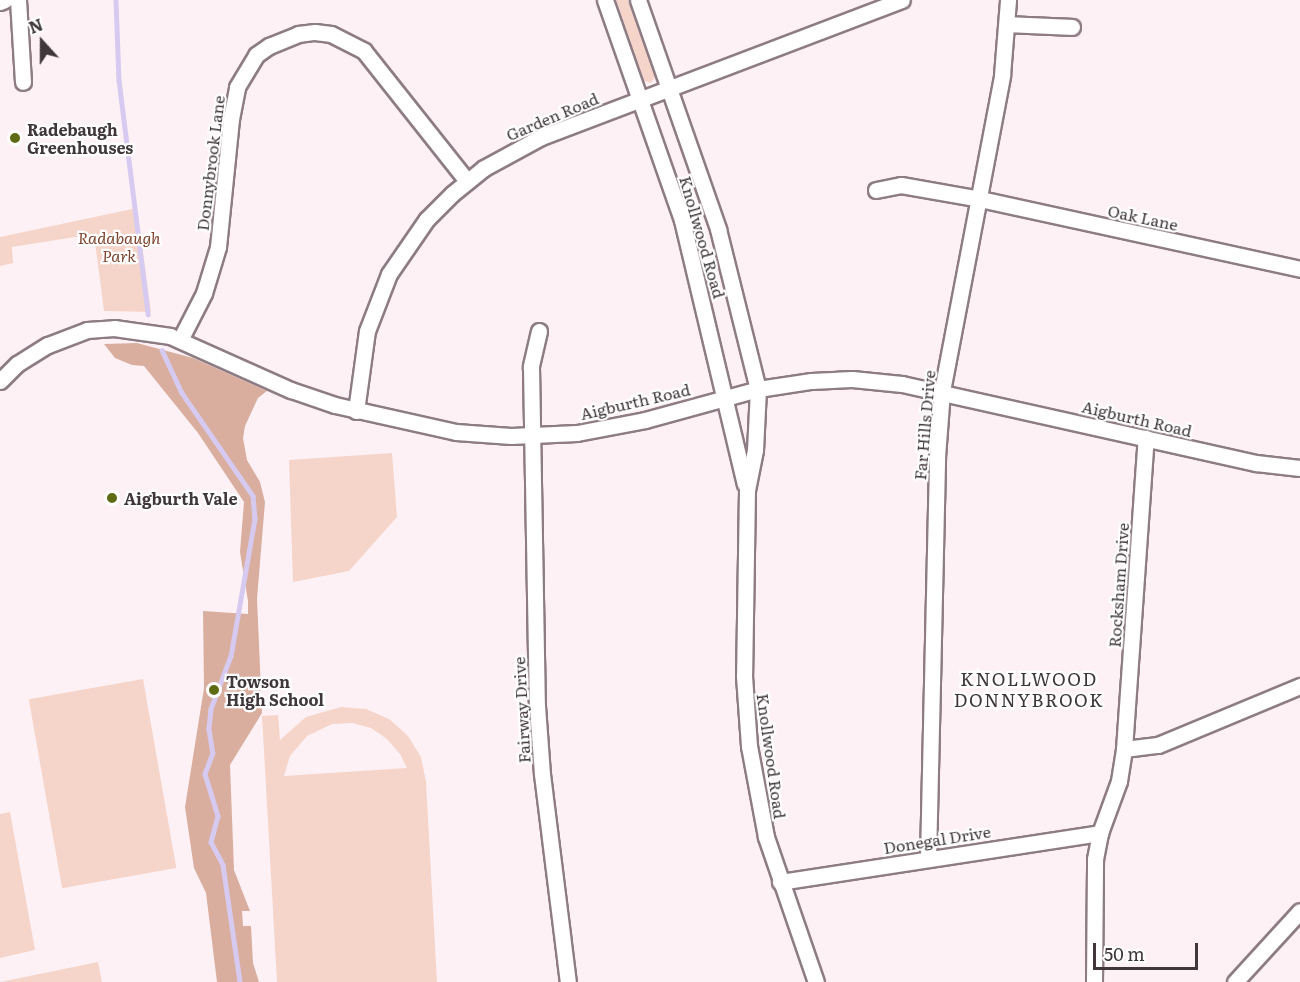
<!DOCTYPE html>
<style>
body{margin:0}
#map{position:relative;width:1300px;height:982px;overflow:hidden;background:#fef1f6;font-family:Literata,serif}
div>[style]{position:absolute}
.green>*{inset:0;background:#f5d5c9;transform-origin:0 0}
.forest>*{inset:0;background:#d9ae9e}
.stream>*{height:4.5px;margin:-2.25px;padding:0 2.25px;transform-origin:2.25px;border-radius:2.25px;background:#d6caf1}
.roads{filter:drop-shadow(2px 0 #8e7c84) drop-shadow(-2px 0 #8e7c84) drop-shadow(0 2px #8e7c84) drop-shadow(0 -2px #8e7c84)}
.street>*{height:15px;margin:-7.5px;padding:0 7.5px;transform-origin:7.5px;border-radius:7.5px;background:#fff}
.dots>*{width:16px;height:16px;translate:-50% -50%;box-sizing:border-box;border:3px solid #fff;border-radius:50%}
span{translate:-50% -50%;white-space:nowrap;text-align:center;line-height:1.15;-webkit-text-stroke:4.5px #fff;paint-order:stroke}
.street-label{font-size:16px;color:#3f373a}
.poi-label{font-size:16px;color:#3f373a;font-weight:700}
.left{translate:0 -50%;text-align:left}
.park-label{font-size:16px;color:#7e452f;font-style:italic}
.neighbourhood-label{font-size:18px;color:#3f373a;letter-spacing:1.5px}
.north{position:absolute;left:12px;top:12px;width:60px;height:60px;-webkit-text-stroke:4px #fff;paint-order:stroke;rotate:339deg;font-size:16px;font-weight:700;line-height:24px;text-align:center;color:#3f373a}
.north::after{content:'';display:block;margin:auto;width:21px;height:27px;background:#3f373a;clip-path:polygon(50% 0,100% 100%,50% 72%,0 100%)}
.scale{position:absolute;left:1093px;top:943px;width:105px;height:27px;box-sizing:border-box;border:3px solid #3f373a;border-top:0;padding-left:8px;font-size:18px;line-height:21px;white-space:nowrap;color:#3f373a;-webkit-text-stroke:4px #fff;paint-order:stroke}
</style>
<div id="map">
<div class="green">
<i style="clip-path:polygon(616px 0,628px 0,655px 77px,651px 83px,644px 81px)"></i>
<i style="clip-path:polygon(137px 208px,151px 312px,104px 311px,94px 234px,12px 247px,13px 263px,0 266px,0 237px)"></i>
<i style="clip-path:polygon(392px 453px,397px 517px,349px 571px,293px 582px,289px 460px)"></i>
<i style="left:143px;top:679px;width:192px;height:116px;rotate:80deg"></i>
<i style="clip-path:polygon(evenodd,341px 707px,366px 709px,389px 719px,408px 736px,421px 757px,426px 782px,437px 982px,277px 982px,262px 716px,278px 715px,280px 740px,306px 717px,341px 707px,352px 723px,371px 728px,387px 739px,400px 754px,407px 768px,284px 776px,290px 756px,307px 736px,332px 724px,352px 723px)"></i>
<i style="clip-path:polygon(10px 812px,35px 950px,0 958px,0 814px)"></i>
<i style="clip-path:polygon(98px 962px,102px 982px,0 982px)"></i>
</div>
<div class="forest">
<i style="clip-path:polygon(137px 343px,193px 358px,267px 391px,258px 398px,245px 426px,243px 438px,247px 460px,260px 482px,265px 502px,257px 599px,262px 713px,230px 765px,234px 870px,250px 911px,242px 911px,243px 926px,251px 926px,253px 963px,259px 982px,217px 982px,206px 893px,194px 868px,185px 807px,204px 688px,203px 611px,248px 614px,248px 601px,240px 552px,244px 502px,198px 433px,144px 366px,132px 365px,115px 358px,104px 344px)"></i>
</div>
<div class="stream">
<i style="left:116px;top:0;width:80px;rotate:87.9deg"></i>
<i style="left:119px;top:80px;width:236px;rotate:82.9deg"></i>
<i style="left:162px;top:350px;width:47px;rotate:65.1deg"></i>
<i style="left:182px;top:393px;width:125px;rotate:55.4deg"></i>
<i style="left:253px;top:496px;width:23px;rotate:85deg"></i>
<i style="left:255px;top:519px;width:139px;rotate:99.9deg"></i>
<i style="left:231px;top:656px;width:57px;rotate:110.7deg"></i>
<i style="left:211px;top:709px;width:20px;rotate:96deg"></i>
<i style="left:209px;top:729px;width:24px;rotate:81deg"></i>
<i style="left:213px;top:753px;width:22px;rotate:111deg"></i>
<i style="left:205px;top:774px;width:44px;rotate:72.8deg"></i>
<i style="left:218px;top:816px;width:27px;rotate:105deg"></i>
<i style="left:211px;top:842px;width:26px;rotate:62deg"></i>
<i style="left:223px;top:865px;width:118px;rotate:81.7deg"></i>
</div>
<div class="roads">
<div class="street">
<i style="left:18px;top:0;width:82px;rotate:86.5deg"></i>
<i style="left:605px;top:0;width:233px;rotate:70.7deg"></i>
<i style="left:682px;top:220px;width:271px;rotate:76.6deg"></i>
<i style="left:638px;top:0;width:243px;rotate:70.7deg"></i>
<i style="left:718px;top:229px;width:165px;rotate:76deg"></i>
<i style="left:758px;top:389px;width:61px;rotate:92.8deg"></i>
<i style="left:755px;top:450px;width:41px;rotate:101.3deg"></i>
<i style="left:747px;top:490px;width:186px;rotate:90.9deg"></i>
<i style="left:744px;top:676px;width:70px;rotate:85.9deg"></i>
<i style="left:749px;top:746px;width:93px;rotate:79.4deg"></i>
<i style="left:766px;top:837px;width:153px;rotate:71deg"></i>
<i style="left:0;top:2px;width:5px;rotate:-22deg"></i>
<i style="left:1007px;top:24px;width:65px;rotate:2.6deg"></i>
<i style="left:876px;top:190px;width:25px;rotate:-11deg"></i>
<i style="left:901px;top:185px;width:80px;rotate:10deg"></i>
<i style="left:980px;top:199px;width:328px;rotate:12.3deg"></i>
<i style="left:539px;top:331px;width:37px;rotate:103deg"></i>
<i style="left:531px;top:367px;width:339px;rotate:89deg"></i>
<i style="left:537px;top:706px;width:68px;rotate:85.8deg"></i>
<i style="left:542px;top:774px;width:210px;rotate:82.9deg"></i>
<i style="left:180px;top:340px;width:53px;rotate:-62.9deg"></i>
<i style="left:204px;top:293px;width:48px;rotate:-73.1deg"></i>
<i style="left:218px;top:247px;width:129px;rotate:-84.2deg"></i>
<i style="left:231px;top:119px;width:33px;rotate:-79deg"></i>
<i style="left:237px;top:87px;width:37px;rotate:-59deg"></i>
<i style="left:256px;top:55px;width:16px;rotate:-35deg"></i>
<i style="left:269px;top:46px;width:31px;rotate:-22deg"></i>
<i style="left:298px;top:34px;width:17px;rotate:-7deg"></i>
<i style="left:315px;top:32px;width:16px;rotate:7deg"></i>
<i style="left:331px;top:34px;width:37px;rotate:27deg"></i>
<i style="left:364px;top:51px;width:166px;rotate:51.6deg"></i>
<i style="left:0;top:381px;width:24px;rotate:-45deg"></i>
<i style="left:17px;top:364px;width:36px;rotate:-32deg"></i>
<i style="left:48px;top:345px;width:42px;rotate:-21deg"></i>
<i style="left:87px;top:330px;width:27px;rotate:-4deg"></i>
<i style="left:114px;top:328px;width:57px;rotate:8.1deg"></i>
<i style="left:170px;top:336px;width:133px;rotate:24.1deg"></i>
<i style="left:291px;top:390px;width:46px;rotate:18.8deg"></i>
<i style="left:335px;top:405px;width:124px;rotate:12.6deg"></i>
<i style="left:456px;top:432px;width:55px;rotate:4.2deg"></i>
<i style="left:511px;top:436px;width:66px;rotate:-2.6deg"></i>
<i style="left:577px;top:433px;width:69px;rotate:-10.8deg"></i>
<i style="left:645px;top:420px;width:117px;rotate:-15.3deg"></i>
<i style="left:758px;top:389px;width:54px;rotate:-8.6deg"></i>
<i style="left:811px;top:381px;width:41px;rotate:-2.8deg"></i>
<i style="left:852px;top:379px;width:50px;rotate:5.7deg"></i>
<i style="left:902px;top:384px;width:363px;rotate:12.6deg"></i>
<i style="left:1256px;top:463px;width:44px;rotate:6.5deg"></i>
<i style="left:356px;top:411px;width:81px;rotate:-82.2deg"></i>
<i style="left:367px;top:331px;width:61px;rotate:-68.9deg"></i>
<i style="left:389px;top:274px;width:67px;rotate:-55.4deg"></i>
<i style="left:427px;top:219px;width:35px;rotate:-45deg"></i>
<i style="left:452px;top:194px;width:41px;rotate:-39.1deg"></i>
<i style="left:484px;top:168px;width:65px;rotate:-28.5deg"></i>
<i style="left:541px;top:137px;width:386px;rotate:-20.8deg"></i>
<i style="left:1124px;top:749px;width:34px;rotate:-7deg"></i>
<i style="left:1158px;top:745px;width:154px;rotate:-22.6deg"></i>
<i style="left:928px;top:859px;width:402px;rotate:-88.7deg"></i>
<i style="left:937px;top:457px;width:66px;rotate:-85.7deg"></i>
<i style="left:942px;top:391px;width:322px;rotate:-79.2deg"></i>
<i style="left:1002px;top:75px;width:75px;rotate:-85.4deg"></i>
<i style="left:780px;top:882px;width:324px;rotate:-8.7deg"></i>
<i style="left:1094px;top:982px;width:123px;rotate:-89.5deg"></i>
<i style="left:1095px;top:859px;width:26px;rotate:-79deg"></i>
<i style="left:1100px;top:833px;width:55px;rotate:-69.9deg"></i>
<i style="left:1119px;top:781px;width:32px;rotate:-81deg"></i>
<i style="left:1124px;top:749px;width:312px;rotate:-86deg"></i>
<i style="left:1235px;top:982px;width:96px;rotate:-47.5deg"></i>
</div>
</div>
<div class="dots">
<i style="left:15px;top:138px;background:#5e6b14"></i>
<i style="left:112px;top:498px;background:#5e6b14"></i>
<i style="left:214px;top:690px;background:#5e6b14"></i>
</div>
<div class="street-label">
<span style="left:552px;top:116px;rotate:-23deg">Garden Road</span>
<span style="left:210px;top:163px;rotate:-83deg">Donnybrook Lane</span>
<span style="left:1143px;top:217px;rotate:12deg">Oak Lane</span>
<span style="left:703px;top:237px;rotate:74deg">Knollwood Road</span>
<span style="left:635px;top:401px;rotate:-13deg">Aigburth Road</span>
<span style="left:1137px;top:418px;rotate:13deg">Aigburth Road</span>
<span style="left:924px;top:425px;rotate:-85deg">Far Hills Drive</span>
<span style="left:1118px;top:585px;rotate:-86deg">Rocksham Drive</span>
<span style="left:521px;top:710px;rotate:-93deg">Fairway Drive</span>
<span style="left:772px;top:756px;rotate:82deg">Knollwood Road</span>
<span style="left:937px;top:839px;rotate:-9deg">Donegal Drive</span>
</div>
<div class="poi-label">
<span class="left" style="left:27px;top:138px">Radebaugh<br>Greenhouses</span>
<span class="left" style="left:124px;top:498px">Aigburth Vale</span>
<span class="left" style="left:226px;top:690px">Towson<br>High School</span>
</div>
<div class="park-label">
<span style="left:119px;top:246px">Radabaugh<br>Park</span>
</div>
<div class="neighbourhood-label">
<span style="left:1029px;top:690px">KNOLLWOOD<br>DONNYBROOK</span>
</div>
<div class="north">N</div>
<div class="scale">50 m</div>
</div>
